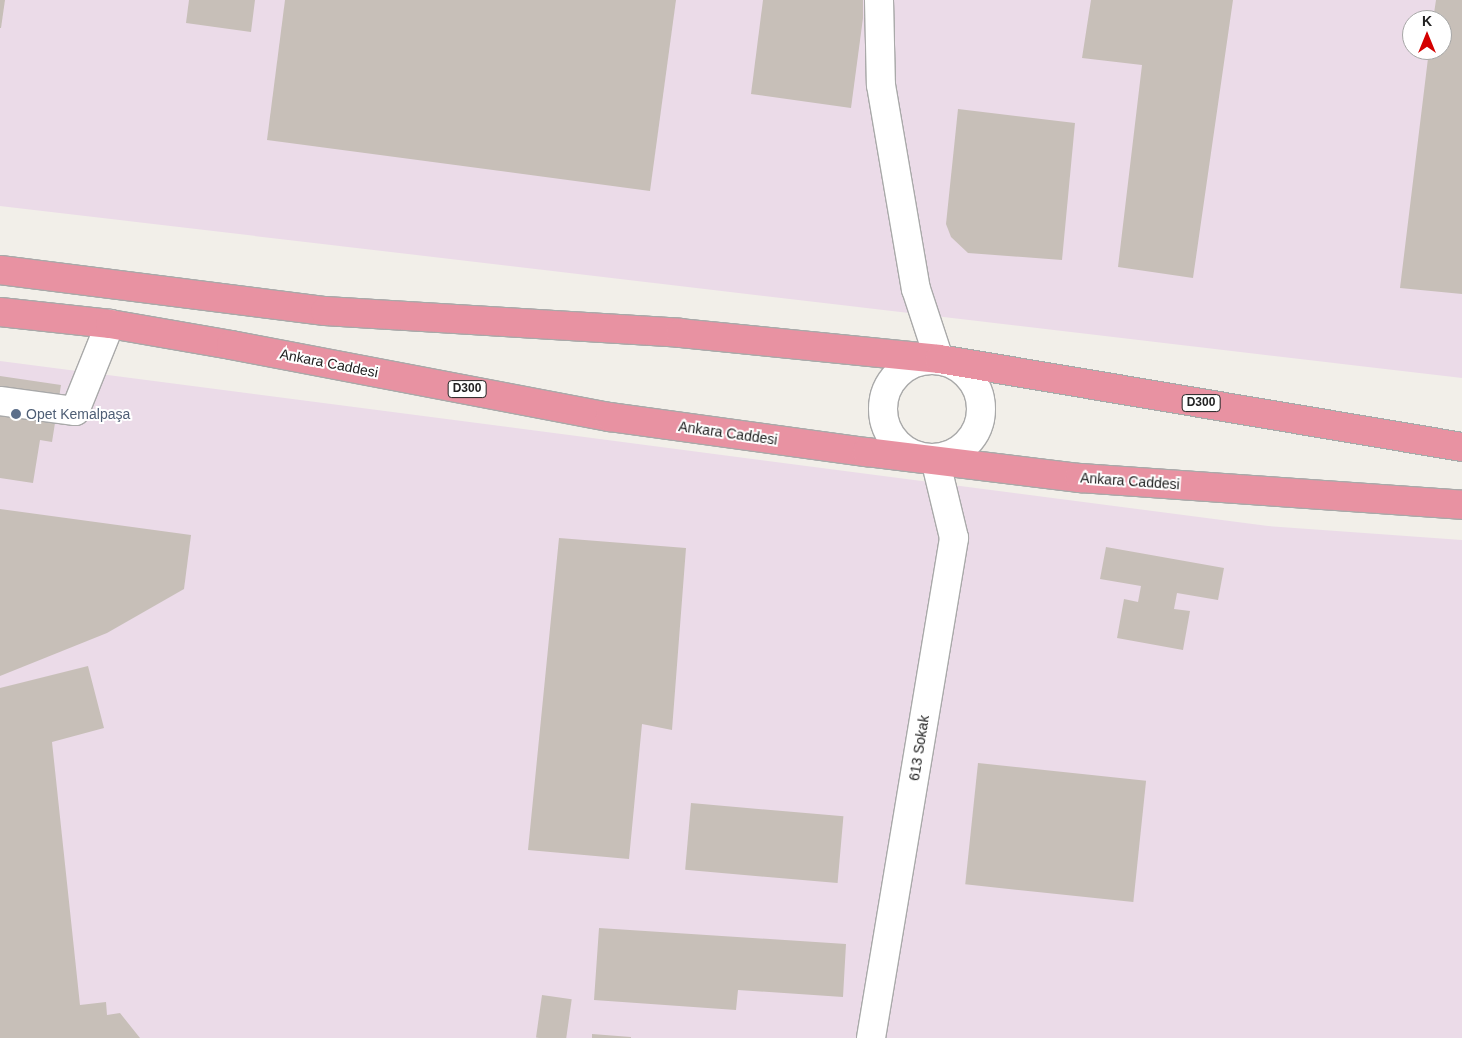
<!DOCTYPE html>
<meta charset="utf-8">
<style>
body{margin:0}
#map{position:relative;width:1462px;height:1038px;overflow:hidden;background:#f2efe9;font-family:Helvetica,sans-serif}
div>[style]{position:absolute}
.industrial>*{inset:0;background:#ebdbe8}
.building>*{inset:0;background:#c7bfb8;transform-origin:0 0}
.roads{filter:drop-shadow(1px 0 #a9a9a9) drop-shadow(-1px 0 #a9a9a9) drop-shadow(0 1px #a9a9a9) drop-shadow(0 -1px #a9a9a9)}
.minor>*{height:28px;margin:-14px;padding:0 14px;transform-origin:14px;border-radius:14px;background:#fff}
.minor>.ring{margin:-14px;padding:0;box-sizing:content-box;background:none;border:28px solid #fff;border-radius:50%}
.highway>*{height:28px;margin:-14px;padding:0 14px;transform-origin:14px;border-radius:14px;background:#e892a2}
.dots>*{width:14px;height:14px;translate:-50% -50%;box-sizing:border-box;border:2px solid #fff;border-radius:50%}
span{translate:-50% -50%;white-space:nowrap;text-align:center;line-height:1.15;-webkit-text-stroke:4px #fff;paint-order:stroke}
.shield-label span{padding:1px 4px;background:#fff;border:1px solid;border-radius:4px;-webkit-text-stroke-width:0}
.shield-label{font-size:12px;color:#222;font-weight:700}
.street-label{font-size:14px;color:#222}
.service-label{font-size:14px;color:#4e5e75}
.left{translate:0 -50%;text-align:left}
.north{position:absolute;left:1402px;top:10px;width:50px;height:50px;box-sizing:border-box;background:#fff;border:1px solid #a7a7a7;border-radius:50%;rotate:0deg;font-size:14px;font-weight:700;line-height:20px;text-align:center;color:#222}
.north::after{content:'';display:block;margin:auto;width:18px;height:22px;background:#d40000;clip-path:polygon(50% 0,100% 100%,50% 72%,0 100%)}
</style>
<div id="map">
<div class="industrial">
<i style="clip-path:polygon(evenodd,0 0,1462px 0,1462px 378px,0 206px,0 0,1412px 20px,1442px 20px,1442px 50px,1412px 50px,1412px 20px)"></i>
<i style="clip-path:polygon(0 361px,1268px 526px,1462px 540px,1462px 1038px,0 1038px)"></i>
</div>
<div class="building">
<i style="clip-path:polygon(0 0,5px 0,1px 28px,0 28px)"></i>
<i style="clip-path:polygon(189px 0,255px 0,251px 32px,186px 23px)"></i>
<i style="clip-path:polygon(285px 0,676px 0,650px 191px,267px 140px)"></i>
<i style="clip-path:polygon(763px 0,863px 0,863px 18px,851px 108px,751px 94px)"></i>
<i style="clip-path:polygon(1091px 0,1233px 0,1193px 278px,1118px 267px,1142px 65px,1082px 58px)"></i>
<i style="clip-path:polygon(1436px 0,1462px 0,1462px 294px,1400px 288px,1429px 50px,1442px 50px,1442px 20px,1433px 20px)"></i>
<i style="clip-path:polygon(958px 109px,1075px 123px,1062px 260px,968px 253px,951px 237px,946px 224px)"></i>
<i style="clip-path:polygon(0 376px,61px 385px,52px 442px,40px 440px,33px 483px,0 478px)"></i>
<i style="clip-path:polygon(0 509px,191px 535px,184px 589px,107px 633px,0 676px)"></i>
<i style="clip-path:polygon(559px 538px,686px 548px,672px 730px,642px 724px,629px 859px,528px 850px)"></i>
<i style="clip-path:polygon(1106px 547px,1224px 568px,1218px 600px,1177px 593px,1174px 609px,1190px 611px,1183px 650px,1117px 638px,1124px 599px,1138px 602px,1141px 586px,1100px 579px)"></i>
<i style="clip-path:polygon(88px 666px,104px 728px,52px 742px,80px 1005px,106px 1002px,107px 1015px,120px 1013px,140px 1038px,0 1038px,0 688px)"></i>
<i style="left:978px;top:763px;width:169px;height:122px;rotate:6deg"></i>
<i style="left:691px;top:803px;width:153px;height:67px;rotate:5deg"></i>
<i style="clip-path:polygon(599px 928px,846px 944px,843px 997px,738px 990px,736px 1010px,594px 1000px)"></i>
<i style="left:542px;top:995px;width:30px;height:43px;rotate:8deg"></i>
<i style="clip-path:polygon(592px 1034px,631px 1037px,631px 1038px,592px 1038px)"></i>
</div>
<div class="roads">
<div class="minor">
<i style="left:879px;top:0;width:85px;rotate:88.7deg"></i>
<i style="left:881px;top:85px;width:207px;rotate:80.3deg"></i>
<i style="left:916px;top:289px;width:74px;rotate:71.8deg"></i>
<i class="ring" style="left:883px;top:360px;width:70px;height:70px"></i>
<i style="left:0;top:401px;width:76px;rotate:7.6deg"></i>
<i style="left:75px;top:411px;width:94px;rotate:-68.1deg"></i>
<i style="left:871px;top:1038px;width:507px;rotate:-80.57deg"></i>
<i style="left:954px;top:538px;width:81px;rotate:-103.5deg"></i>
</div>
<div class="highway">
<i style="left:0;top:270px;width:328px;rotate:7.2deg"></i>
<i style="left:325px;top:311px;width:356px;rotate:3.5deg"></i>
<i style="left:680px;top:333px;width:260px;rotate:5.7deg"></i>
<i style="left:939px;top:359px;width:530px;rotate:9.55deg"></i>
<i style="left:0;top:312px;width:111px;rotate:6.2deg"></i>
<i style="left:110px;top:324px;width:123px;rotate:9.8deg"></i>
<i style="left:231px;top:345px;width:386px;rotate:10.8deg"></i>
<i style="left:610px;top:417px;width:259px;rotate:7.8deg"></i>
<i style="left:867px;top:452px;width:215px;rotate:7deg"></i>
<i style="left:1080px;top:478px;width:383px;rotate:4deg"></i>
</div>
</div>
<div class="dots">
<i style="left:16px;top:414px;background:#5c6f8a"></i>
</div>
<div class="shield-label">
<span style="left:467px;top:389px">D300</span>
<span style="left:1201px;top:403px">D300</span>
</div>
<div class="street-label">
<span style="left:329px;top:363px;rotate:11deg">Ankara Caddesi</span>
<span style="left:728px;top:433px;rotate:8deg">Ankara Caddesi</span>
<span style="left:1130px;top:481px;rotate:4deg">Ankara Caddesi</span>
<span style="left:919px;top:748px;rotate:-81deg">613 Sokak</span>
</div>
<div class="service-label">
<span class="left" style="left:26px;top:414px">Opet Kemalpaşa</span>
</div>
<div class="north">K</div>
</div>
